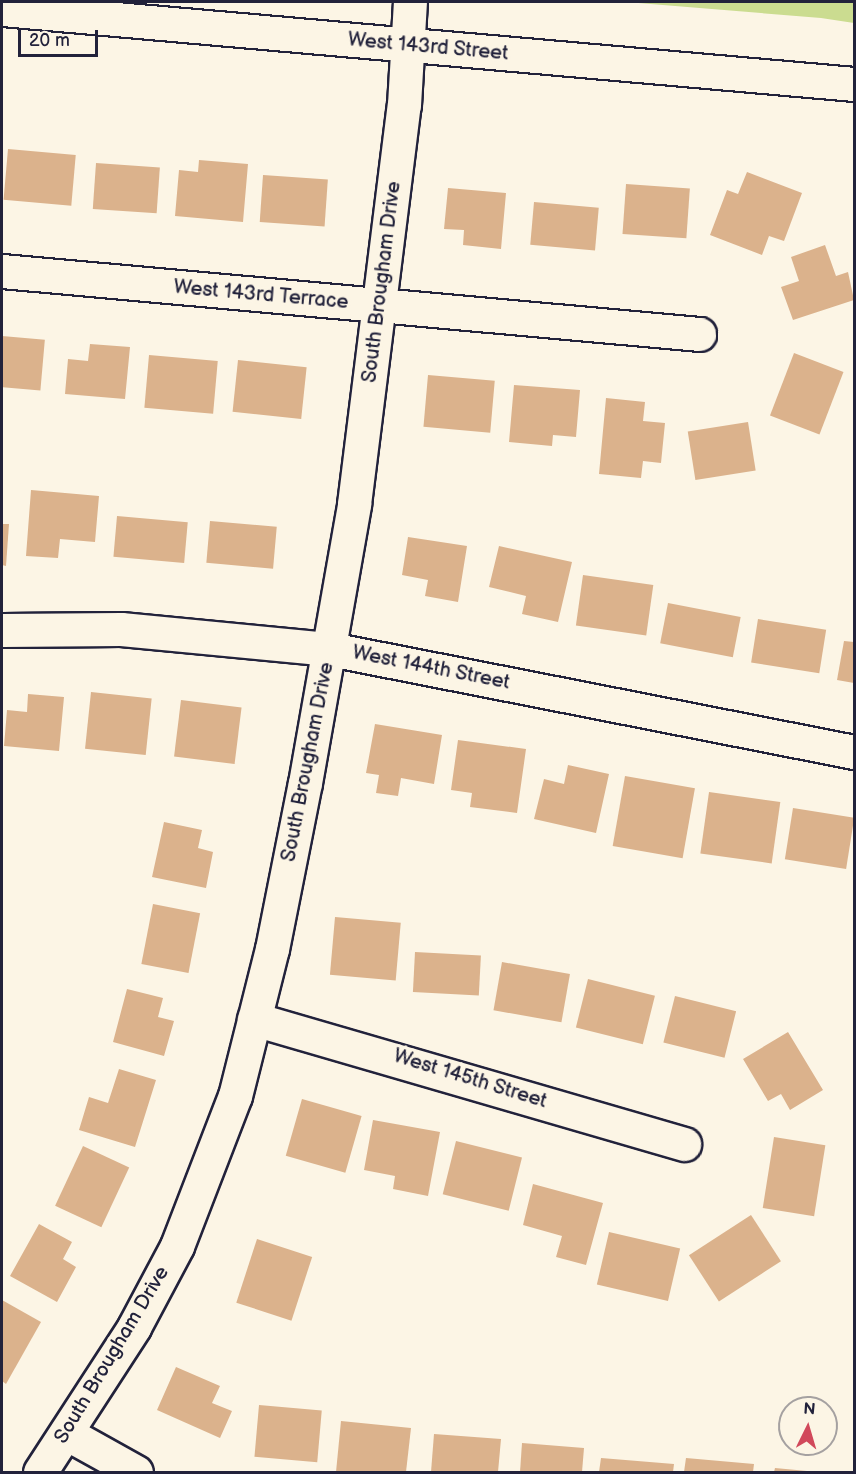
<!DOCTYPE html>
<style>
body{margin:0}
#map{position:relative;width:856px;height:1474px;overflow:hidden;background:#fcf5e5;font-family:"Balsamiq Sans",sans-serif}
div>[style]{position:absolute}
.green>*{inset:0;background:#cbdc90}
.building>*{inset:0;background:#dbb28c;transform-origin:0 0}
.roads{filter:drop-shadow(2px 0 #22223b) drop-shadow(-2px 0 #22223b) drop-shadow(0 2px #22223b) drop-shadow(0 -2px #22223b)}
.minor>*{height:33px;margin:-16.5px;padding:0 16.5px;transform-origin:16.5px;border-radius:16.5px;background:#fcf5e5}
span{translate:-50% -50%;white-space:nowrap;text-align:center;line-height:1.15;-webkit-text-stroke:6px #fcf5e5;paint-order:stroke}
.street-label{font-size:20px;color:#22223b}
.frame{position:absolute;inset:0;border:3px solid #22223b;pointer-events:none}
.north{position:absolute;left:778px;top:1396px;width:60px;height:60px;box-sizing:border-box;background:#fcf5e5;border:2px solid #a5a1a1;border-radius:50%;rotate:5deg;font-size:16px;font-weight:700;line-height:24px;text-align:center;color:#22223b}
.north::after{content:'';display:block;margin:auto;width:21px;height:27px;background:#d1495b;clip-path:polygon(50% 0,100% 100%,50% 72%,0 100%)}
.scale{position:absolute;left:18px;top:30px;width:80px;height:27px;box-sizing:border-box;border:3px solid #22223b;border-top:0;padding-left:8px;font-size:18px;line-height:21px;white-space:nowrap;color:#22223b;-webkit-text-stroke:4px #fcf5e5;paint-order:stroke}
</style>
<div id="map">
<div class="green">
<i style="clip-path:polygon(626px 2px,854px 2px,854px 23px,821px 18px)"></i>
</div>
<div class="building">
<i style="left:8px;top:149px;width:68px;height:51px;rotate:5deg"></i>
<i style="clip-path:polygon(199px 160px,248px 164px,243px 222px,175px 216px,179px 170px,198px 172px)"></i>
<i style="left:96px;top:163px;width:64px;height:46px;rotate:4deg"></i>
<i style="clip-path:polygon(747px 172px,802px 193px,784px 241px,769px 236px,762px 255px,710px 235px,727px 190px,738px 194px)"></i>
<i style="left:263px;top:175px;width:65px;height:47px;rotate:4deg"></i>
<i style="left:626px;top:184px;width:64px;height:50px;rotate:4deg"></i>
<i style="clip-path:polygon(448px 188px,506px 193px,501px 249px,463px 245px,464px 230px,444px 229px)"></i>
<i style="left:534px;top:202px;width:65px;height:43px;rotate:5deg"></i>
<i style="clip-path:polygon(825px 245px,836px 276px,848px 272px,854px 300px,793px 320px,781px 287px,799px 281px,791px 257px)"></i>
<i style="left:2px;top:336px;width:43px;height:51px;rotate:5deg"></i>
<i style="clip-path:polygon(90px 344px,130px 347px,125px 399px,65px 394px,68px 359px,88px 361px)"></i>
<i style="left:794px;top:353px;width:53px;height:67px;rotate:21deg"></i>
<i style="left:149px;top:355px;width:69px;height:53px;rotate:5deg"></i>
<i style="left:238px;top:360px;width:69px;height:52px;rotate:6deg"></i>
<i style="left:428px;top:375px;width:67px;height:52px;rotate:5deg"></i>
<i style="clip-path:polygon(514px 385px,580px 390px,576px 437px,553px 435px,552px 446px,509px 442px)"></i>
<i style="clip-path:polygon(606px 398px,645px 402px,643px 421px,665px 423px,661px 463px,643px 461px,641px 478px,599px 474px)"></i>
<i style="left:748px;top:422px;width:49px;height:61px;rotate:81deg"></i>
<i style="clip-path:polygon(31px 490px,99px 496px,95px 542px,60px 539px,58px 558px,26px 556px)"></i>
<i style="left:117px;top:516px;width:71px;height:41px;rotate:5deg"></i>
<i style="left:210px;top:521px;width:67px;height:42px;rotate:5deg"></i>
<i style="clip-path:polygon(2px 524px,9px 524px,6px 566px,2px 565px)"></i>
<i style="clip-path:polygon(408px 537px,467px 546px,458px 602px,425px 596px,428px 580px,402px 575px)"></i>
<i style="clip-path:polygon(499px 546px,572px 562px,558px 622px,522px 614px,526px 596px,489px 587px)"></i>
<i style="left:583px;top:575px;width:71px;height:51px;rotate:8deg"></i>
<i style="left:668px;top:603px;width:74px;height:41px;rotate:11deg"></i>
<i style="left:758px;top:619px;width:69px;height:44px;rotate:9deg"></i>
<i style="clip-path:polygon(844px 641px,854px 642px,854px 683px,837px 680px)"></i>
<i style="left:91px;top:692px;width:61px;height:57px;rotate:6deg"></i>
<i style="clip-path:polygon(28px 694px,64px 697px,59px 751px,4px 746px,7px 710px,27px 712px)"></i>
<i style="left:181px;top:700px;width:61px;height:57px;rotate:7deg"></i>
<i style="clip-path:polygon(375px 724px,442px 735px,434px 784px,401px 778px,398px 796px,376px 793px,379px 775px,366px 773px)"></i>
<i style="clip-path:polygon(458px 740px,526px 749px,517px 813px,470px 807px,472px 793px,451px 790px)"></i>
<i style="clip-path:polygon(568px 765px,609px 774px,596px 833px,534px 819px,544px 779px,564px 784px)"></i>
<i style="left:625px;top:776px;width:71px;height:71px;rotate:10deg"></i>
<i style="left:709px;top:792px;width:72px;height:62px;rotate:8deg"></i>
<i style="left:793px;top:808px;width:62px;height:52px;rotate:9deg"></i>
<i style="clip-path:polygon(164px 822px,202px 830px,198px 848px,213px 852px,206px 888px,152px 877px)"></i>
<i style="left:153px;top:904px;width:48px;height:61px;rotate:11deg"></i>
<i style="left:335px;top:917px;width:66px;height:58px;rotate:5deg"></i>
<i style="left:415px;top:952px;width:66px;height:40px;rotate:3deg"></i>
<i style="left:502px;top:962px;width:69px;height:49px;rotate:10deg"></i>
<i style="left:588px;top:979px;width:69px;height:50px;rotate:14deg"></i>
<i style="clip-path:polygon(127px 989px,163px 998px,158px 1017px,174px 1021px,164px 1056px,113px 1042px)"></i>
<i style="left:675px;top:996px;width:63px;height:48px;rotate:14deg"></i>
<i style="clip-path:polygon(788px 1032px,823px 1090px,790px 1110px,781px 1094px,768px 1101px,743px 1059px)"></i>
<i style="clip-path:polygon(119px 1069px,156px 1080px,135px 1147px,79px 1130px,89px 1097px,108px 1103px)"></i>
<i style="left:302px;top:1099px;width:62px;height:59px;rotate:16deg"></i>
<i style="clip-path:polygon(373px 1120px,440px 1132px,428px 1196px,393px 1189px,395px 1176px,364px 1170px)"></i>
<i style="left:774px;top:1137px;width:52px;height:72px;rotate:9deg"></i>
<i style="left:456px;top:1141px;width:68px;height:55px;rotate:14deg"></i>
<i style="left:83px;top:1146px;width:51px;height:66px;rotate:25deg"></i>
<i style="clip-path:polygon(533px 1184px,603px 1203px,586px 1265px,556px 1257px,562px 1236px,523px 1225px)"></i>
<i style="left:751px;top:1215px;width:55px;height:74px;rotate:57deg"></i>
<i style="clip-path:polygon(39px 1224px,72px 1242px,63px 1259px,76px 1267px,57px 1302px,10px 1276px)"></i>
<i style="left:609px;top:1232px;width:73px;height:54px;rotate:13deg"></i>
<i style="left:257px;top:1239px;width:58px;height:67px;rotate:18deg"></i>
<i style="clip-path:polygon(2px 1300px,41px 1322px,6px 1384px,2px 1381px)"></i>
<i style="clip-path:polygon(176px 1367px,220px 1386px,212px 1403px,232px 1411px,220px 1438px,157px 1410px)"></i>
<i style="left:259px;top:1405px;width:63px;height:52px;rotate:5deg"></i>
<i style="clip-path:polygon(341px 1421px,411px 1428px,406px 1472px,336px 1472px)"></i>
<i style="clip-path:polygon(434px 1434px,501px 1439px,498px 1472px,431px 1472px)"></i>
<i style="clip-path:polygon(522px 1443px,584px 1448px,582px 1472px,520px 1472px)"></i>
<i style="clip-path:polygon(601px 1458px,674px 1464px,673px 1472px,599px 1472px)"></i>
<i style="clip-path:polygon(686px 1458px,754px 1464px,753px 1472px,684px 1472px)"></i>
<i style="clip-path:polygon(775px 1468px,807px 1471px,807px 1472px,774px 1472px)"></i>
</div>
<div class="roads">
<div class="minor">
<i style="left:2px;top:9px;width:855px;rotate:5.03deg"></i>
<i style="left:2px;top:271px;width:700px;rotate:5.16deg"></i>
<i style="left:2px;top:630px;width:119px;rotate:-0.5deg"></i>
<i style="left:121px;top:629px;width:210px;rotate:5.5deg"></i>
<i style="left:330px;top:649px;width:534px;rotate:11.12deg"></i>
<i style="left:254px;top:1019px;width:448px;rotate:16.2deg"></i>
<i style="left:66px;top:1433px;width:80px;rotate:29.1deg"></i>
<i style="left:40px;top:1472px;width:173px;rotate:-57deg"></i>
<i style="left:134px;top:1327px;width:92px;rotate:-62deg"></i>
<i style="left:177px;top:1246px;width:161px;rotate:-68.9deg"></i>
<i style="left:235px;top:1096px;width:152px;rotate:-75.9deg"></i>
<i style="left:272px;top:949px;width:169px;rotate:-78.8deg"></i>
<i style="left:305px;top:783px;width:283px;rotate:-80deg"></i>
<i style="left:354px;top:504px;width:402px;rotate:-82.9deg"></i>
<i style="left:404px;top:105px;width:103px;rotate:-86.7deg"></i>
</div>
</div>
<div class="street-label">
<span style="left:428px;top:47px;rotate:5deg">West 143rd Street</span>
<span style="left:382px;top:282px;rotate:-83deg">South Brougham Drive</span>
<span style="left:261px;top:295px;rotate:5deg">West 143rd Terrace</span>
<span style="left:431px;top:668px;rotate:11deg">West 144th Street</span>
<span style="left:308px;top:762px;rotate:-79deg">South Brougham Drive</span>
<span style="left:470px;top:1079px;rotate:17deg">West 145th Street</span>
<span style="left:112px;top:1355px;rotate:-59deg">South Brougham Drive</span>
</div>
<div class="frame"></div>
<div class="north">N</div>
<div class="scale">20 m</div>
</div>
